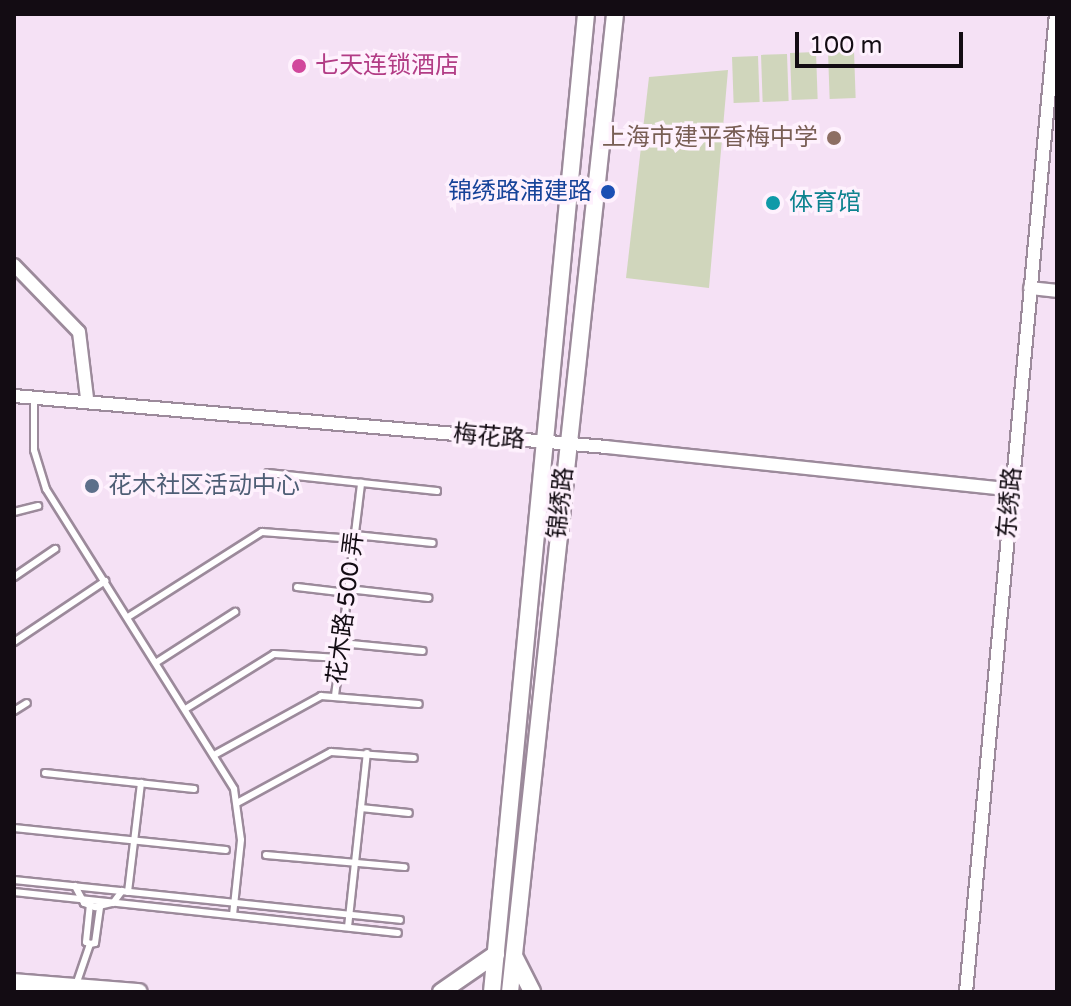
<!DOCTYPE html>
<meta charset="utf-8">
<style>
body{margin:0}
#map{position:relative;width:1071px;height:1006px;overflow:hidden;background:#f5e1f5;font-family:"Varela Round","Noto Sans SC",sans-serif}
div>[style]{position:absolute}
.green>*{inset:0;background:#d0d6bc;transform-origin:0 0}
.roads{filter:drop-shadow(2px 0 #9c8a9b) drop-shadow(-2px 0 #9c8a9b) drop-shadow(0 2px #9c8a9b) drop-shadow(0 -2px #9c8a9b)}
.service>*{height:6px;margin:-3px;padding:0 3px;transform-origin:3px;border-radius:3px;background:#fff}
.minor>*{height:12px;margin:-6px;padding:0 6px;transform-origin:6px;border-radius:6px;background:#fff}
.secondary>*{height:16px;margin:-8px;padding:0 8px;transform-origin:8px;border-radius:8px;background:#fff}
.dots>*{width:22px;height:22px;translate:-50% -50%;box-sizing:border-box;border:4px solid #fef1fd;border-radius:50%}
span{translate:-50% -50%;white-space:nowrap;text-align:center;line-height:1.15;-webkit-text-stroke:7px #fef1fd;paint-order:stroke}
.hotel-label{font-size:24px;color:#b23c85}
.left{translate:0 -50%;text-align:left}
.education-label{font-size:24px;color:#785e54}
.right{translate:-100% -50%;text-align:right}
.transit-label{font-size:24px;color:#164399}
.culture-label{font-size:24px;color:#0d838f}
.street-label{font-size:24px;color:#130c13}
.service-label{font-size:24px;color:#4e5e75}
.frame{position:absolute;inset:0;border:16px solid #130c13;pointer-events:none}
.scale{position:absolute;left:795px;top:32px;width:168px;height:36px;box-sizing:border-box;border:4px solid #130c13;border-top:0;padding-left:10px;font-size:24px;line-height:28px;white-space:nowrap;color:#130c13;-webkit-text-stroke:6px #fef1fd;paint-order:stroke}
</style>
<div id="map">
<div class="green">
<i style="left:854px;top:51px;width:47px;height:26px;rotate:88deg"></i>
<i style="left:816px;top:52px;width:47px;height:26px;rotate:88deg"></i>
<i style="left:787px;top:54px;width:47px;height:26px;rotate:88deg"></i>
<i style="left:758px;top:56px;width:46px;height:26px;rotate:88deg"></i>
<i style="clip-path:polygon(728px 70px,709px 288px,626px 278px,649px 77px)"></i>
</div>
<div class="roads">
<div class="service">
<i style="left:34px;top:396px;width:54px;rotate:90deg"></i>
<i style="left:34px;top:450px;width:41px;rotate:72.9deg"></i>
<i style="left:46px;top:489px;width:354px;rotate:57.9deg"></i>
<i style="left:234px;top:789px;width:51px;rotate:82.2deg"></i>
<i style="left:241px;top:840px;width:75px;rotate:96.1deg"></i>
<i style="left:268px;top:473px;width:170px;rotate:6.1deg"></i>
<i style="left:14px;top:512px;width:25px;rotate:-14deg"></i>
<i style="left:355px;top:535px;width:78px;rotate:5.9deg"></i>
<i style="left:14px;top:577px;width:50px;rotate:-34.3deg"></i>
<i style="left:297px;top:587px;width:51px;rotate:6.7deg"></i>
<i style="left:348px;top:589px;width:81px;rotate:6.4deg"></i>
<i style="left:128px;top:617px;width:159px;rotate:-32.4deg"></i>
<i style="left:262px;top:532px;width:92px;rotate:4.4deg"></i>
<i style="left:14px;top:642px;width:110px;rotate:-33.8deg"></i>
<i style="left:341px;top:643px;width:82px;rotate:5.6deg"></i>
<i style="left:157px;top:662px;width:93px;rotate:-32.7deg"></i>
<i style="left:335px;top:696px;width:215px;rotate:-83deg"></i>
<i style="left:187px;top:708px;width:102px;rotate:-31.8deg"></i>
<i style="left:274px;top:654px;width:65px;rotate:3.5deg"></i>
<i style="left:14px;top:711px;width:15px;rotate:-32deg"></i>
<i style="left:216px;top:754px;width:120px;rotate:-28.9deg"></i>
<i style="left:321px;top:696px;width:98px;rotate:4.7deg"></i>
<i style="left:45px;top:773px;width:150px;rotate:6.1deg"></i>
<i style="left:237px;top:803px;width:107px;rotate:-28.5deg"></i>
<i style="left:331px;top:752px;width:83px;rotate:4.1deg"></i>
<i style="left:361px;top:808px;width:48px;rotate:5.9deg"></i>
<i style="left:14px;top:828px;width:213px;rotate:5.9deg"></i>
<i style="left:266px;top:855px;width:139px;rotate:5deg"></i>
<i style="left:14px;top:880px;width:388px;rotate:5.9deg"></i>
<i style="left:75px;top:886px;width:19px;rotate:62deg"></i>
<i style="left:84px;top:903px;width:12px;rotate:20deg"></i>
<i style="left:95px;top:907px;width:18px;rotate:-13deg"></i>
<i style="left:113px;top:903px;width:15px;rotate:-53deg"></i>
<i style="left:14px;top:892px;width:386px;rotate:6.1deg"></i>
<i style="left:128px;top:892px;width:110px;rotate:-83.2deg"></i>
<i style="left:348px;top:927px;width:175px;rotate:-83.8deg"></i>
<i style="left:90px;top:944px;width:4px;rotate:-153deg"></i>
<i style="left:86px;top:942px;width:36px;rotate:-84deg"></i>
<i style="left:76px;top:985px;width:43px;rotate:-71.1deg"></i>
<i style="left:90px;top:944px;width:5px;rotate:-11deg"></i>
<i style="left:95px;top:943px;width:36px;rotate:-82deg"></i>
</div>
<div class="minor">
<i style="left:14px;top:265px;width:93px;rotate:45.9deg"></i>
<i style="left:79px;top:332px;width:66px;rotate:83.1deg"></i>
<i style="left:1030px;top:288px;width:27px;rotate:6deg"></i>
<i style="left:14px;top:396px;width:594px;rotate:4.92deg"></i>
<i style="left:606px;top:447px;width:408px;rotate:6deg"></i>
<i style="left:966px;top:992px;width:982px;rotate:-84.74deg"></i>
</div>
<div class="secondary">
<i style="left:515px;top:958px;width:38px;rotate:63deg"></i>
<i style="left:14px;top:982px;width:125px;rotate:4.6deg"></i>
<i style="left:441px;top:992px;width:67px;rotate:-34.6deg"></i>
<i style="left:492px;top:992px;width:983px;rotate:-84.51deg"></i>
<i style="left:510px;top:992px;width:984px;rotate:-83.87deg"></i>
</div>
</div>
<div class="dots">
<i style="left:299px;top:66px;background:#d1479c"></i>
<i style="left:834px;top:138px;background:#8d6e63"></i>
<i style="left:608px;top:192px;background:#1a4fb4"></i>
<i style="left:773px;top:203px;background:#0f9aa8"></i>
<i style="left:92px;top:486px;background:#5c6f8a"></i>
</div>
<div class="hotel-label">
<span class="left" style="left:315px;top:66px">七天连锁酒店</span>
</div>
<div class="education-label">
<span class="right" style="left:818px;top:138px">上海市建平香梅中学</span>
</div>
<div class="transit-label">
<span class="right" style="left:592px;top:192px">锦绣路浦建路</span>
</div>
<div class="culture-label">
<span class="left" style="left:789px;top:203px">体育馆</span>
</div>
<div class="street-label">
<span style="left:489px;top:437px;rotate:5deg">梅花路</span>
<span style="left:561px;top:503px;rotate:-84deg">锦绣路</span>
<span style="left:1010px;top:503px;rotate:-85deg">东绣路</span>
<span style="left:346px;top:608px;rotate:-83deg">花木路 500 弄</span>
</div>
<div class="service-label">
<span class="left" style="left:108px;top:486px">花木社区活动中心</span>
</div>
<div class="frame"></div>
<div class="scale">100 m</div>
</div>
